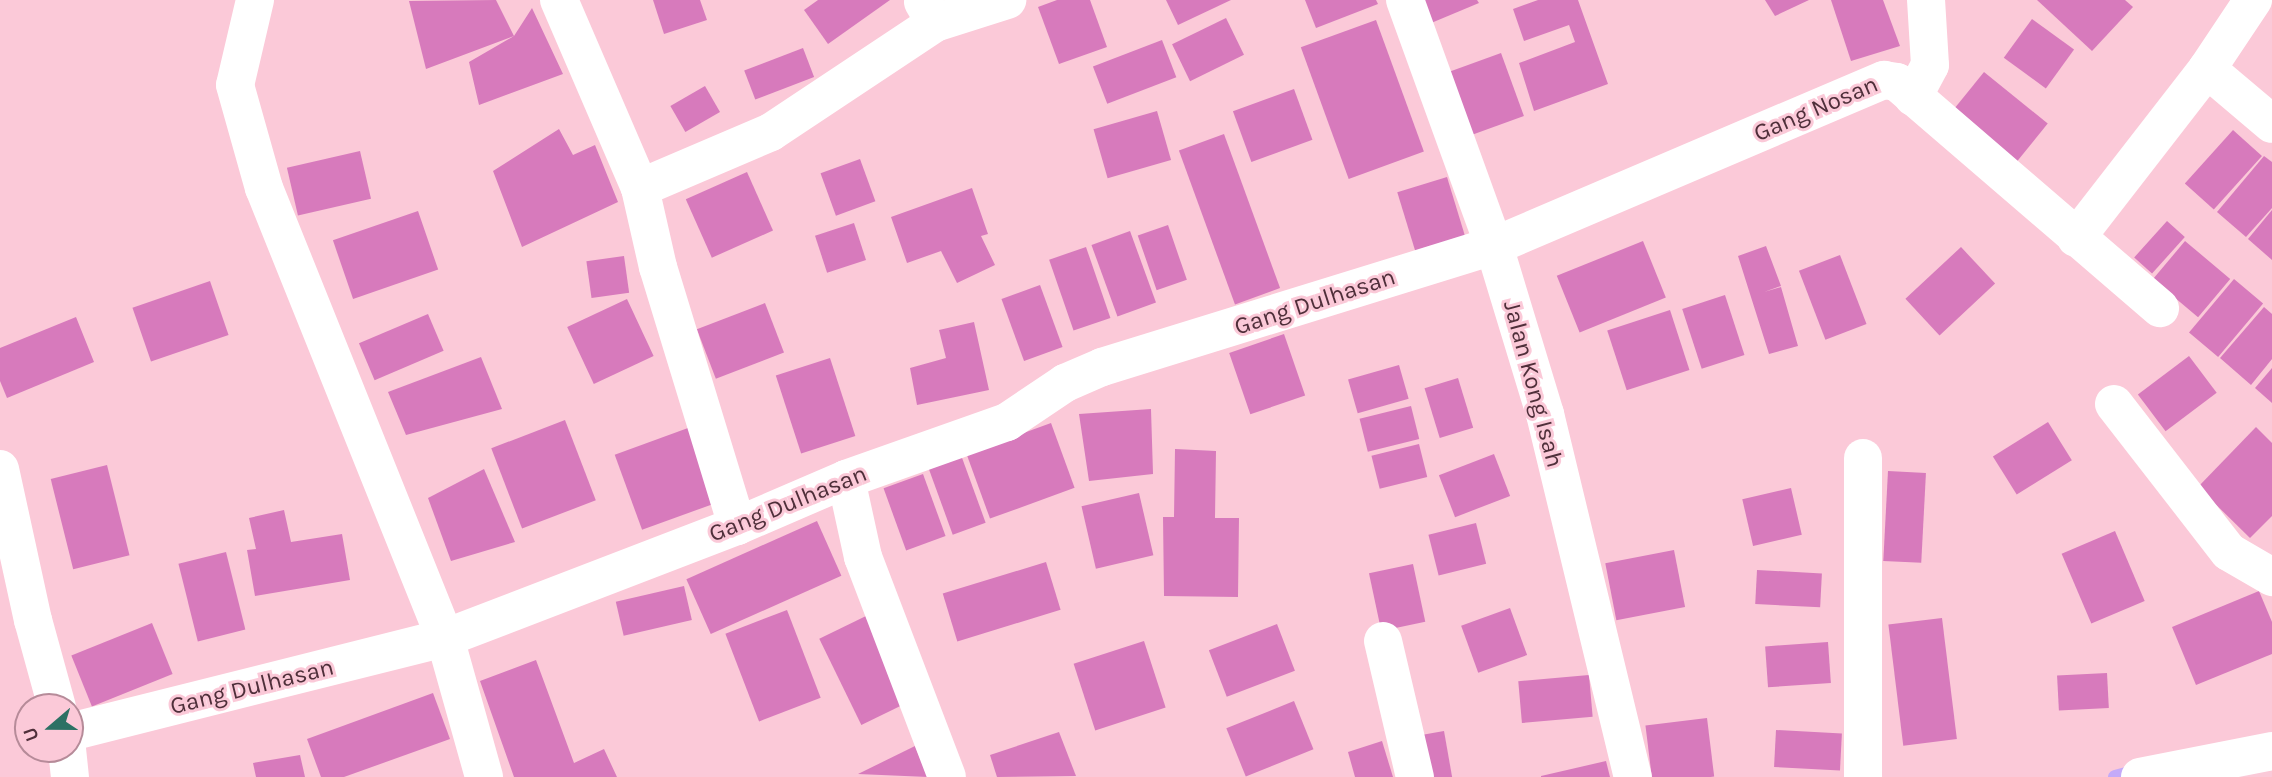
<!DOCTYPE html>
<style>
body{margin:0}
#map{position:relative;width:2272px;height:777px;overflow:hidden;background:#fbc9d8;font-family:Karla,sans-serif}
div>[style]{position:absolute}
.stream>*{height:14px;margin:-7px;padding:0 7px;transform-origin:7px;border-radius:7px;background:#c4aaf8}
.building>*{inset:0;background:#d77abc;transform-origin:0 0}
.street>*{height:38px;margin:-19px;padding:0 19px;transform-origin:19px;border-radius:19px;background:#fff}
.secondary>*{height:38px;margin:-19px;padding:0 19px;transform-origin:19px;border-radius:19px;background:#fff}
span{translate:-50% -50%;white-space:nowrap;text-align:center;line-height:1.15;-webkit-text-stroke:6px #fbc9d8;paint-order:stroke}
.street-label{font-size:24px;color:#4f2f3a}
.north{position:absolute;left:14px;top:693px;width:70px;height:70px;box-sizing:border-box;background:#fbc9d8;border:2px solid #b68b99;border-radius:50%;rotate:250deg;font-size:19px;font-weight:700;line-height:28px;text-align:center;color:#4f2f3a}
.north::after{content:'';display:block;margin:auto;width:24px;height:32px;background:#2c7164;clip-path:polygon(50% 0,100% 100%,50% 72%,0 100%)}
</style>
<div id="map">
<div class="stream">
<i style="left:2115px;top:777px;width:24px;rotate:-15deg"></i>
</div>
<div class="building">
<i style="clip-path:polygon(496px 0,514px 36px,532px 8px,563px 74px,479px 105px,469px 62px,514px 36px,426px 69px,409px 1px)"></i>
<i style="clip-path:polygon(653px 0,700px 0,707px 20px,664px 34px)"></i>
<i style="clip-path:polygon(818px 0,890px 0,828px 44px,804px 10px)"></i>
<i style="clip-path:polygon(1057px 0,1090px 0,1107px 47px,1059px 64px,1038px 7px)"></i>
<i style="clip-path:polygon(1166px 0,1231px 0,1178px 25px)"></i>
<i style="clip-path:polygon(1305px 0,1376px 0,1378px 4px,1316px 28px)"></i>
<i style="clip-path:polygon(1414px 0,1477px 0,1479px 3px,1424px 26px)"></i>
<i style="clip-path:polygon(1538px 0,1578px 0,1608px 84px,1534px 111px,1519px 63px,1575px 42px,1569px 25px,1524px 41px,1513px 9px)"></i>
<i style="clip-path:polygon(1765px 0,1809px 0,1775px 16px)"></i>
<i style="clip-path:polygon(1831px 0,1883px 0,1900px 46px,1851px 61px)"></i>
<i style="clip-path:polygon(2037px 0,2125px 0,2133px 7px,2092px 51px)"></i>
<i style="left:1226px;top:18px;width:41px;height:60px;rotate:64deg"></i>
<i style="left:2032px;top:19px;width:52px;height:48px;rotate:36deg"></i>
<i style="left:1376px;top:20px;width:140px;height:80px;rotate:70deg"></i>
<i style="left:1162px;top:40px;width:40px;height:74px;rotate:69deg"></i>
<i style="left:803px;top:48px;width:31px;height:63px;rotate:69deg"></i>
<i style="left:1501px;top:53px;width:67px;height:55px;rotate:70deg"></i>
<i style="left:1984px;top:72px;width:82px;height:55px;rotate:39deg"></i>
<i style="left:705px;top:86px;width:30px;height:40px;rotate:60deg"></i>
<i style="left:1294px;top:89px;width:54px;height:65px;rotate:70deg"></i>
<i style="left:1157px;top:111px;width:51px;height:66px;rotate:74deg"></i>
<i style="clip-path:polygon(559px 129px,573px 155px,595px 145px,618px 202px,522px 247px,493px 171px)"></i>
<i style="left:2233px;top:130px;width:39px;height:72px;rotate:42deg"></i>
<i style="left:1224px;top:134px;width:164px;height:48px;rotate:70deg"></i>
<i style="left:360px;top:151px;width:49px;height:75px;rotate:77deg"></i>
<i style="clip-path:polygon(2264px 156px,2272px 162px,2272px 208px,2246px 237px,2217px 212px)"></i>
<i style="left:860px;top:159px;width:45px;height:42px;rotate:70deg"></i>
<i style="left:747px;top:172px;width:64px;height:67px;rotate:66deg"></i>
<i style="left:1447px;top:177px;width:77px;height:52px;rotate:73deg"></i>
<i style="clip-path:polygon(972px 188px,988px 234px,981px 236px,995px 265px,957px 283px,941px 251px,907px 263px,891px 217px)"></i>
<i style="clip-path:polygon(2272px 210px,2272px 260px,2248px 239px)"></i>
<i style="left:418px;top:211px;width:62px;height:90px;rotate:71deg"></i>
<i style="left:2167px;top:221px;width:24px;height:49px;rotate:42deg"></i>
<i style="left:854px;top:223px;width:39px;height:41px;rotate:72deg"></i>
<i style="left:1168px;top:225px;width:58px;height:32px;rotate:71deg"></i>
<i style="left:1130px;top:231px;width:76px;height:41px;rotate:70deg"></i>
<i style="left:1643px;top:241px;width:61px;height:93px;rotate:68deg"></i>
<i style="left:2185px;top:241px;width:59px;height:50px;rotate:40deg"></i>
<i style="clip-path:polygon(1766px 246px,1781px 286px,1764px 292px,1781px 287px,1798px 346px,1769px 354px,1738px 256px)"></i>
<i style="left:1086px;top:247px;width:75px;height:39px;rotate:71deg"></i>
<i style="left:1961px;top:247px;width:50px;height:76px;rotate:47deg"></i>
<i style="left:1840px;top:255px;width:74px;height:44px;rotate:69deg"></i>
<i style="left:624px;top:256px;width:37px;height:38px;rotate:82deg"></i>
<i style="left:2234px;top:279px;width:38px;height:70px;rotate:40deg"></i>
<i style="left:210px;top:281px;width:57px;height:82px;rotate:71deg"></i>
<i style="left:1040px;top:285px;width:66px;height:41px;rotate:70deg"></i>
<i style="left:1725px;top:295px;width:63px;height:45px;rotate:72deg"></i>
<i style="left:627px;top:299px;width:63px;height:66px;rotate:65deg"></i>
<i style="left:765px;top:303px;width:53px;height:73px;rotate:69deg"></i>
<i style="clip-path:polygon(2264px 307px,2272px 314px,2272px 359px,2251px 385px,2220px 358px)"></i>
<i style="left:1670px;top:310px;width:63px;height:66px;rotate:72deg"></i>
<i style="left:428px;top:314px;width:40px;height:75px;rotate:67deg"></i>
<i style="clip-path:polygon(76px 317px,94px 362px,7px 398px,0 381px,0 348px)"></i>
<i style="clip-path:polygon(974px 322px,989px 390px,917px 405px,910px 368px,946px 358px,939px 330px)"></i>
<i style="left:1284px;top:334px;width:65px;height:58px;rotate:71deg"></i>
<i style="left:2189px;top:356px;width:46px;height:64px;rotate:53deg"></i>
<i style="clip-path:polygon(481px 357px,502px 409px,406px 435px,388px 392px)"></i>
<i style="left:830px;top:358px;width:82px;height:57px;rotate:72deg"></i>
<i style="left:1399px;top:365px;width:35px;height:53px;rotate:74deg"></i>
<i style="clip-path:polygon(2272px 368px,2272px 403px,2255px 388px)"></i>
<i style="left:1458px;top:378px;width:52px;height:35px;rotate:73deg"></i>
<i style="left:1411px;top:406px;width:34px;height:53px;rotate:76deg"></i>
<i style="clip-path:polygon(1151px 409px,1153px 474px,1089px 481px,1079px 414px)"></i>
<i style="left:565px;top:420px;width:86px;height:79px;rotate:69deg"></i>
<i style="left:2048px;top:422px;width:45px;height:65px;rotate:58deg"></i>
<i style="left:1051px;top:423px;width:69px;height:90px;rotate:70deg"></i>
<i style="clip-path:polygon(2256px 427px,2272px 443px,2272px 516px,2250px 538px,2198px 487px)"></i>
<i style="left:688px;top:428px;width:80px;height:78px;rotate:70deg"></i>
<i style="left:1419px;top:444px;width:34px;height:49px;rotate:76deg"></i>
<i style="clip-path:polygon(1175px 449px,1216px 451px,1215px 518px,1239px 518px,1238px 597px,1164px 596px,1163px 517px,1174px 517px)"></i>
<i style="left:1494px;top:454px;width:45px;height:59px;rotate:69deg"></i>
<i style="left:961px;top:455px;width:72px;height:35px;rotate:70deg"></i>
<i style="left:107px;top:465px;width:93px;height:58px;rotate:76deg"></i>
<i style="clip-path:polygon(484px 469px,515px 542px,451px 561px,428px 498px)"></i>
<i style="left:1888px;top:471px;width:38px;height:90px;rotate:3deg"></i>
<i style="left:923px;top:474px;width:66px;height:42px;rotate:70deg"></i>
<i style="left:1791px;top:488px;width:48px;height:50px;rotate:77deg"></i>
<i style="left:1139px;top:493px;width:64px;height:59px;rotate:77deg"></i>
<i style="clip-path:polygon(284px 510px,291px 542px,342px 534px,350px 580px,255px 596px,247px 550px,256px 549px,249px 518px)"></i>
<i style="left:817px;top:521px;width:60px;height:143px;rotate:66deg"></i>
<i style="left:1476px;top:523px;width:42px;height:49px;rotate:76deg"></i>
<i style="left:2115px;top:531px;width:76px;height:58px;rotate:67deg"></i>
<i style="left:1674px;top:550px;width:58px;height:70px;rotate:79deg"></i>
<i style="left:226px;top:552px;width:80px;height:49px;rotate:76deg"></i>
<i style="left:1046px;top:562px;width:50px;height:108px;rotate:73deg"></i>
<i style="left:1413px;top:564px;width:59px;height:45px;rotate:78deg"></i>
<i style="left:1757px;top:570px;width:65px;height:34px;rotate:3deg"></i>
<i style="left:684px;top:586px;width:35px;height:70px;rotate:77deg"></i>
<i style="clip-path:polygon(2259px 591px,2272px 622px,2272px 654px,2196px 685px,2172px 627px)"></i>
<i style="left:1510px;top:608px;width:50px;height:52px;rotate:70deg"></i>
<i style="left:787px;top:610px;width:94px;height:66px;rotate:69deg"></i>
<i style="left:866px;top:616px;width:96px;height:52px;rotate:64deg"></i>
<i style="left:1942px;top:618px;width:122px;height:54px;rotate:83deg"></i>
<i style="left:152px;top:623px;width:55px;height:87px;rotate:68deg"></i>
<i style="left:1277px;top:624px;width:50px;height:73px;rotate:69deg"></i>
<i style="left:1144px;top:641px;width:70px;height:74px;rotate:72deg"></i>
<i style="left:1828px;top:642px;width:41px;height:63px;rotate:86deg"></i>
<i style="clip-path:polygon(536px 660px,574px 763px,604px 749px,617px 777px,514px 777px,480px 681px)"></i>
<i style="left:2107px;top:673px;width:35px;height:50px;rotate:87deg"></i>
<i style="left:1589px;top:675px;width:42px;height:71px;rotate:85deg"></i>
<i style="clip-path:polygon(433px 693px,450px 739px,344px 777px,321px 777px,307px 739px)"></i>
<i style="left:1294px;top:701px;width:52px;height:73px;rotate:68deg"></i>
<i style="left:1707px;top:718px;width:59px;height:62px;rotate:83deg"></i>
<i style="left:1776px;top:730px;width:66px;height:37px;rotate:3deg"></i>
<i style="left:1444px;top:731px;width:47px;height:23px;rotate:80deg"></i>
<i style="clip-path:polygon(1059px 732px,1076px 776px,997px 777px,990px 755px)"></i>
<i style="clip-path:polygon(1382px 741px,1393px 777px,1355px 777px,1348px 752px)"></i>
<i style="clip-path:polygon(915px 746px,928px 777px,858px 774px)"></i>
<i style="clip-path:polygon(300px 755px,305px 777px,256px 777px,253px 763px)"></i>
<i style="clip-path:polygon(1606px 761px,1610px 777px,1541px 777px,1541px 776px)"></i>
</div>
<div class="street">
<i style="left:255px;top:0;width:87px;rotate:103.2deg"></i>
<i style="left:235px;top:85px;width:107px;rotate:74.3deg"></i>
<i style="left:264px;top:188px;width:485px;rotate:68.1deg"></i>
<i style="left:445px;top:638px;width:144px;rotate:74.3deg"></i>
<i style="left:559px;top:0;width:205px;rotate:66.7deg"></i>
<i style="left:640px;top:188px;width:81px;rotate:77.2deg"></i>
<i style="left:658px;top:267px;width:271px;rotate:73deg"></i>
<i style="left:923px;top:2px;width:24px;rotate:60deg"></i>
<i style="left:935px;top:23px;width:76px;rotate:-17.7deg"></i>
<i style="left:2207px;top:69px;width:85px;rotate:40.2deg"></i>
<i style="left:1913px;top:97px;width:36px;rotate:-62deg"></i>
<i style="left:1930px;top:65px;width:65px;rotate:-93.5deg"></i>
<i style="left:640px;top:188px;width:142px;rotate:-23.1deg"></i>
<i style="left:771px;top:132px;width:197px;rotate:-33.6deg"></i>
<i style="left:2076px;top:238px;width:214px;rotate:-52.2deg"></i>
<i style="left:2207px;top:69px;width:83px;rotate:-56.3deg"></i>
<i style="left:2114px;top:404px;width:187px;rotate:52.2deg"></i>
<i style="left:2229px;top:552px;width:50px;rotate:30.2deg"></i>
<i style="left:1863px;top:458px;width:319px;rotate:90deg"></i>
<i style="left:0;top:469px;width:155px;rotate:77.7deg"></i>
<i style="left:33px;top:620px;width:90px;rotate:74.6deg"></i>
<i style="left:846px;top:479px;width:80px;rotate:77.7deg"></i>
<i style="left:863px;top:557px;width:235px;rotate:69.1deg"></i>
<i style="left:1383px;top:641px;width:140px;rotate:76.8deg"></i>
<i style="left:70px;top:732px;width:387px;rotate:-14.1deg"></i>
<i style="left:445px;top:638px;width:313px;rotate:-21deg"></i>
<i style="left:737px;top:526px;width:119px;rotate:-23.3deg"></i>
<i style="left:846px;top:479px;width:171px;rotate:-19.5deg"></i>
<i style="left:1007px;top:422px;width:70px;rotate:-33.9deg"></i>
<i style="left:1065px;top:383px;width:40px;rotate:-23.4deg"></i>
<i style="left:1102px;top:367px;width:410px;rotate:-17.2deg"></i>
<i style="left:1494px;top:246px;width:424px;rotate:-23.1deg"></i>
<i style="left:1884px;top:80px;width:13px;rotate:9deg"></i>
<i style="left:1897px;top:82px;width:347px;rotate:40.7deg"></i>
<i style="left:67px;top:749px;width:28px;rotate:84deg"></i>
<i style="left:2140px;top:777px;width:135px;rotate:-11.1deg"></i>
</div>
<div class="secondary">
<i style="left:1405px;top:0;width:262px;rotate:70.1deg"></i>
<i style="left:1494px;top:246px;width:176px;rotate:73.1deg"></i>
<i style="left:1545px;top:414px;width:374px;rotate:76.4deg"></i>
</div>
<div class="street-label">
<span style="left:1816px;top:109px;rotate:-23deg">Gang Nosan</span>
<span style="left:1315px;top:302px;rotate:-18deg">Gang Dulhasan</span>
<span style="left:1533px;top:384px;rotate:75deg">Jalan Kong Isah</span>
<span style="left:788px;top:504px;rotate:-22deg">Gang Dulhasan</span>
<span style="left:252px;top:687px;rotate:-14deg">Gang Dulhasan</span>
</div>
<div class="north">U</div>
</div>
